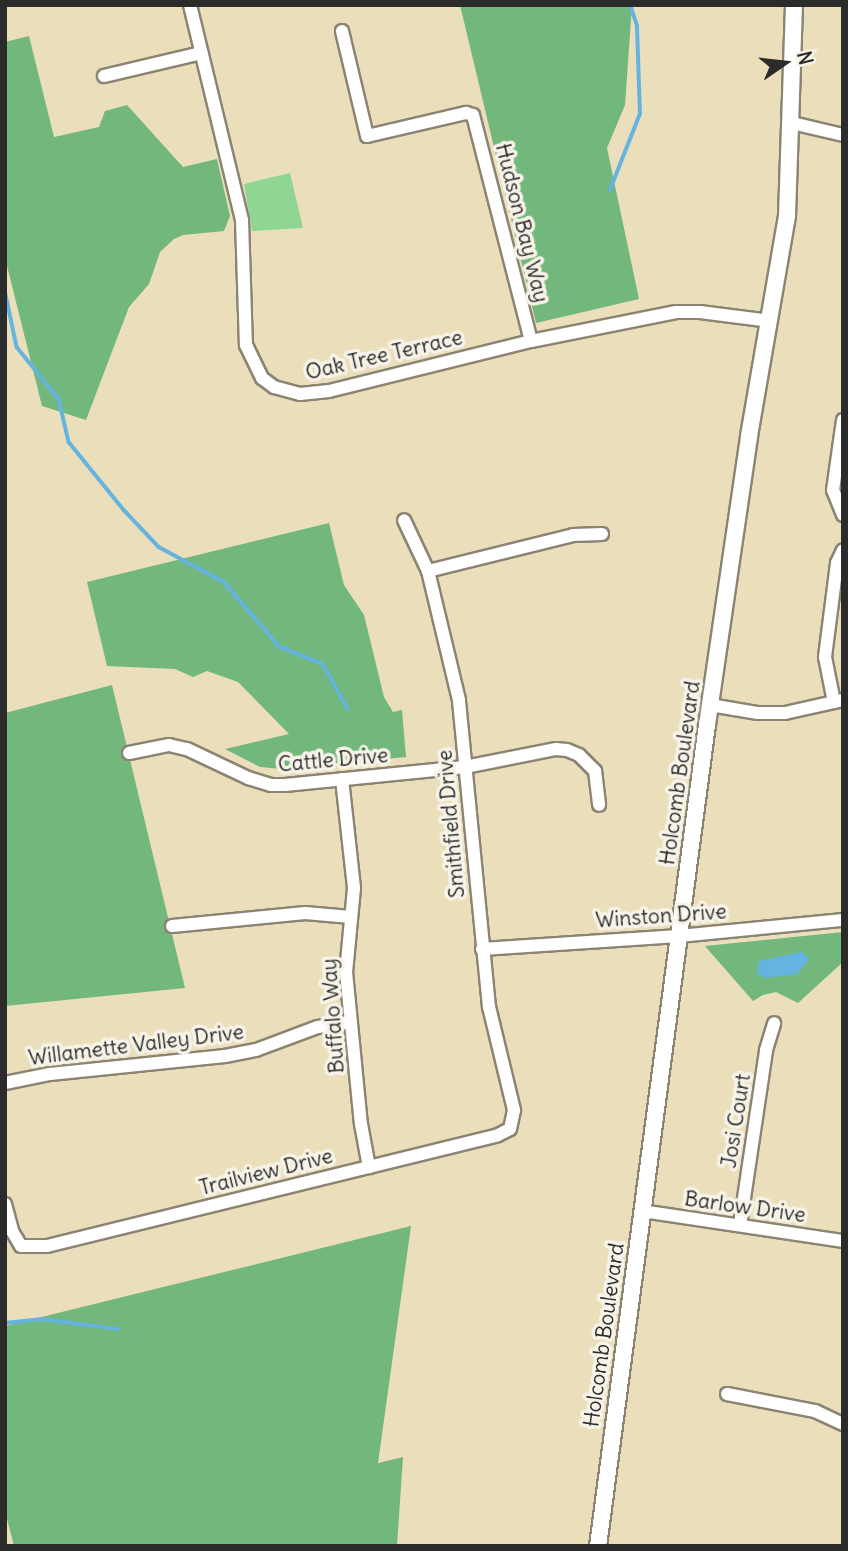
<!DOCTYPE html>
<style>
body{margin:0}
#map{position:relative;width:848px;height:1551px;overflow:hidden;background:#ebdebb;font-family:Delius,sans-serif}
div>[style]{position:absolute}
.green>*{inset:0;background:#8ed691}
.forest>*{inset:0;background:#72b77b}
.water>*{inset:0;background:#65b4e0}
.stream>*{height:3.5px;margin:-1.75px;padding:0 1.75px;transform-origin:1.75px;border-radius:1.75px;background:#65b4e0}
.roads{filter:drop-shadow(2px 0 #8b8473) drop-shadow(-2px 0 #8b8473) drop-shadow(0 2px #8b8473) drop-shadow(0 -2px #8b8473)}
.minor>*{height:12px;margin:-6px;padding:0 6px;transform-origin:6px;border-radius:6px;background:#fff}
.tertiary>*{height:16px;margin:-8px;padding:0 8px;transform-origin:8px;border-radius:8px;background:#fff}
span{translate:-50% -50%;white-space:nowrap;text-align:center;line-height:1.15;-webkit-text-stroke:7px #f7f3e8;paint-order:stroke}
.street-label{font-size:21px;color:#2b2b2b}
.frame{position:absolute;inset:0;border:7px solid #2b2b2b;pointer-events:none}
.north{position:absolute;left:750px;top:28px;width:70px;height:70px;-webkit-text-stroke:5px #f7f3e8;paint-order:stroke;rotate:76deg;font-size:19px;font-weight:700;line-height:28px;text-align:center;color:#2b2b2b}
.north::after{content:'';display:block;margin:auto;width:24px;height:32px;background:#2b2b2b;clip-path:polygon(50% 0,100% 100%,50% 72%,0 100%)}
</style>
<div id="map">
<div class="green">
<i style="clip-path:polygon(290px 173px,303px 228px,252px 231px,244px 184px)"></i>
</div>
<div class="forest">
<i style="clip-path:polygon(460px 5px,632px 5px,625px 105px,607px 148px,639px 299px,536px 323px)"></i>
<i style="clip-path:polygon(29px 36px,54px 137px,99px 127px,105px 111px,127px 105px,183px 167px,217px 159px,230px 216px,224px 231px,183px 235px,174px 239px,160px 252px,149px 284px,129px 307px,86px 420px,42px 406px,5px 258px,5px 42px)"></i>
<i style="clip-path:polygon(329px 523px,344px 585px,364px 615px,384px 697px,393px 712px,402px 710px,406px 757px,282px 769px,260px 767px,225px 749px,289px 734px,238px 682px,207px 671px,193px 677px,175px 669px,107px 666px,87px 582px)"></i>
<i style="clip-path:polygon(112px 685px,185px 988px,5px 1006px,5px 713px)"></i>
<i style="clip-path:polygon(843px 932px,843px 962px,798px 1003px,776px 992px,763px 995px,753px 1001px,705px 946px)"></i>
<i style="clip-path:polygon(411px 1226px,378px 1463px,403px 1457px,397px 1546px,14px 1546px,5px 1511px,5px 1326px)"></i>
</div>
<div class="water">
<i style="clip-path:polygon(802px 952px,808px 957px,807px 962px,797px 974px,765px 978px,757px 973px,759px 961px)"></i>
</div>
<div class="stream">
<i style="left:610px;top:190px;width:82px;rotate:-68.5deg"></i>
<i style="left:640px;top:114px;width:88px;rotate:-92deg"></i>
<i style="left:637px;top:26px;width:22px;rotate:-108deg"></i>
<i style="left:5px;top:290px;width:58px;rotate:78.1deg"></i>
<i style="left:17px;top:347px;width:67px;rotate:51.1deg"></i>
<i style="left:59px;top:399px;width:44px;rotate:76.9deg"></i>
<i style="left:69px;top:442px;width:87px;rotate:51deg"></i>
<i style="left:124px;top:510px;width:51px;rotate:46.6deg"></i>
<i style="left:159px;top:547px;width:74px;rotate:28.3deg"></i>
<i style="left:224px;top:582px;width:86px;rotate:49.3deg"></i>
<i style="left:280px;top:647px;width:46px;rotate:21.6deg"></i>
<i style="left:323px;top:664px;width:51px;rotate:60.9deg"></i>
<i style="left:5px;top:1323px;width:36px;rotate:-6deg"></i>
<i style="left:41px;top:1319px;width:78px;rotate:7.4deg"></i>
</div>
<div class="roads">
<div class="minor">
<i style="left:190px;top:5px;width:221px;rotate:76.4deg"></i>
<i style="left:242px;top:220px;width:125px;rotate:88.2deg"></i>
<i style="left:246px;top:345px;width:37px;rotate:64deg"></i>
<i style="left:262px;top:378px;width:15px;rotate:37deg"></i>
<i style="left:274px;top:387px;width:27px;rotate:15deg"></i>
<i style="left:300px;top:394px;width:29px;rotate:-6deg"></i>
<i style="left:329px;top:391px;width:208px;rotate:-13.9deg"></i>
<i style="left:531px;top:341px;width:148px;rotate:-11.3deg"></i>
<i style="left:676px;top:312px;width:24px"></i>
<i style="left:700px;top:312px;width:71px;rotate:7.3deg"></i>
<i style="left:342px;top:31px;width:108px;rotate:76.6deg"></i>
<i style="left:367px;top:136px;width:102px;rotate:-13.1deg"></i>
<i style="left:466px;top:113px;width:7px;rotate:16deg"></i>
<i style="left:473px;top:115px;width:233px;rotate:75.6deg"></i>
<i style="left:104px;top:76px;width:100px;rotate:-13.3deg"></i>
<i style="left:792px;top:123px;width:52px;rotate:13.2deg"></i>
<i style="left:843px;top:420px;width:71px;rotate:98.1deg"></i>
<i style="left:833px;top:490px;width:27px;rotate:68deg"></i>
<i style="left:428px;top:571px;width:149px;rotate:-13.9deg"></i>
<i style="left:573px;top:535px;width:29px;rotate:-2deg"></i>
<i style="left:834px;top:702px;width:46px;rotate:-101.3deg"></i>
<i style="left:825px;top:657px;width:95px;rotate:-82.7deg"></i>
<i style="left:837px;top:563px;width:14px;rotate:-65deg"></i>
<i style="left:710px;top:705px;width:49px;rotate:9.5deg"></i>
<i style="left:758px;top:713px;width:27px"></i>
<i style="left:785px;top:713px;width:59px;rotate:-12.6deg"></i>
<i style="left:129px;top:753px;width:41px;rotate:-11.3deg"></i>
<i style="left:169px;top:745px;width:18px;rotate:13deg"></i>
<i style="left:187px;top:749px;width:68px;rotate:25.4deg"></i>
<i style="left:248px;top:778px;width:24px;rotate:17deg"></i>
<i style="left:271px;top:785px;width:14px"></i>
<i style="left:285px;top:785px;width:181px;rotate:-5.7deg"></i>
<i style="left:465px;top:767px;width:93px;rotate:-11.2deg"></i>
<i style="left:556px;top:749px;width:11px;rotate:5deg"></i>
<i style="left:567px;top:750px;width:13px;rotate:23deg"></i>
<i style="left:579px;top:755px;width:23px;rotate:45deg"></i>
<i style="left:595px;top:771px;width:34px;rotate:83deg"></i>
<i style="left:342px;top:779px;width:110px;rotate:83.7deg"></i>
<i style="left:354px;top:888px;width:84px;rotate:95.4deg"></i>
<i style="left:346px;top:972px;width:153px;rotate:84.4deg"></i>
<i style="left:361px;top:1124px;width:44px;rotate:79.5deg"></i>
<i style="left:172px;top:926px;width:134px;rotate:-5.6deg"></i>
<i style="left:305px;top:913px;width:46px;rotate:5deg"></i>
<i style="left:482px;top:949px;width:197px;rotate:-3.8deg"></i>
<i style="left:679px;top:936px;width:165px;rotate:-5.6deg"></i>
<i style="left:5px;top:1083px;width:46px;rotate:-11.3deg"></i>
<i style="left:50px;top:1074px;width:176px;rotate:-5.9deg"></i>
<i style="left:225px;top:1056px;width:32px;rotate:-11deg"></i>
<i style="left:256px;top:1050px;width:66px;rotate:-20.4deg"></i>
<i style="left:318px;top:1027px;width:33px;rotate:-9deg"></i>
<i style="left:5px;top:1204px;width:28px;rotate:75deg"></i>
<i style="left:12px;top:1231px;width:17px;rotate:59deg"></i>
<i style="left:21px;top:1246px;width:26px"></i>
<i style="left:47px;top:1246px;width:464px;rotate:-13.8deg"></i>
<i style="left:498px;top:1135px;width:13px;rotate:-27deg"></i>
<i style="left:510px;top:1129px;width:19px;rotate:-78deg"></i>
<i style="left:514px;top:1110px;width:106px;rotate:-103.6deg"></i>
<i style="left:489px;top:1007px;width:308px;rotate:-95.6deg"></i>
<i style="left:459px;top:700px;width:133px;rotate:-103.5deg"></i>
<i style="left:428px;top:571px;width:56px;rotate:-115.2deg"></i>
<i style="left:642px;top:1211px;width:203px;rotate:8.5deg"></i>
<i style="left:740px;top:1225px;width:177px;rotate:-81.5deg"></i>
<i style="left:766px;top:1050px;width:28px;rotate:-73deg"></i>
<i style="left:727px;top:1394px;width:90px;rotate:10.9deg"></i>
<i style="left:815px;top:1411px;width:31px;rotate:25deg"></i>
</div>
<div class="tertiary">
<i style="left:598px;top:1546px;width:828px;rotate:-82.44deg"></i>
<i style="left:707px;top:725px;width:292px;rotate:-81.7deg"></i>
<i style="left:749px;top:436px;width:223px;rotate:-80.2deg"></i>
<i style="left:787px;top:216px;width:211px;rotate:-88.1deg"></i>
</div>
</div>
<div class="street-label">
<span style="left:522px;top:223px;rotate:76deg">Hudson Bay Way</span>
<span style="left:384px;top:355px;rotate:-13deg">Oak Tree Terrace</span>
<span style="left:333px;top:760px;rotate:-5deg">Cattle Drive</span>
<span style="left:680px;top:773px;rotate:-82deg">Holcomb Boulevard</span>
<span style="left:451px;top:824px;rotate:-95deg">Smithfield Drive</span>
<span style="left:661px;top:916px;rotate:-4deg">Winston Drive</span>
<span style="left:333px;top:1016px;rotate:-94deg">Buffalo Way</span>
<span style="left:136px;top:1045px;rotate:-7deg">Willamette Valley Drive</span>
<span style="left:736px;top:1121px;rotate:-81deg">Josi Court</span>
<span style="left:266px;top:1172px;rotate:-14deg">Trailview Drive</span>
<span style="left:745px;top:1207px;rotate:8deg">Barlow Drive</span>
<span style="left:604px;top:1335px;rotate:-82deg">Holcomb Boulevard</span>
</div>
<div class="frame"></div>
<div class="north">N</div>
</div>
